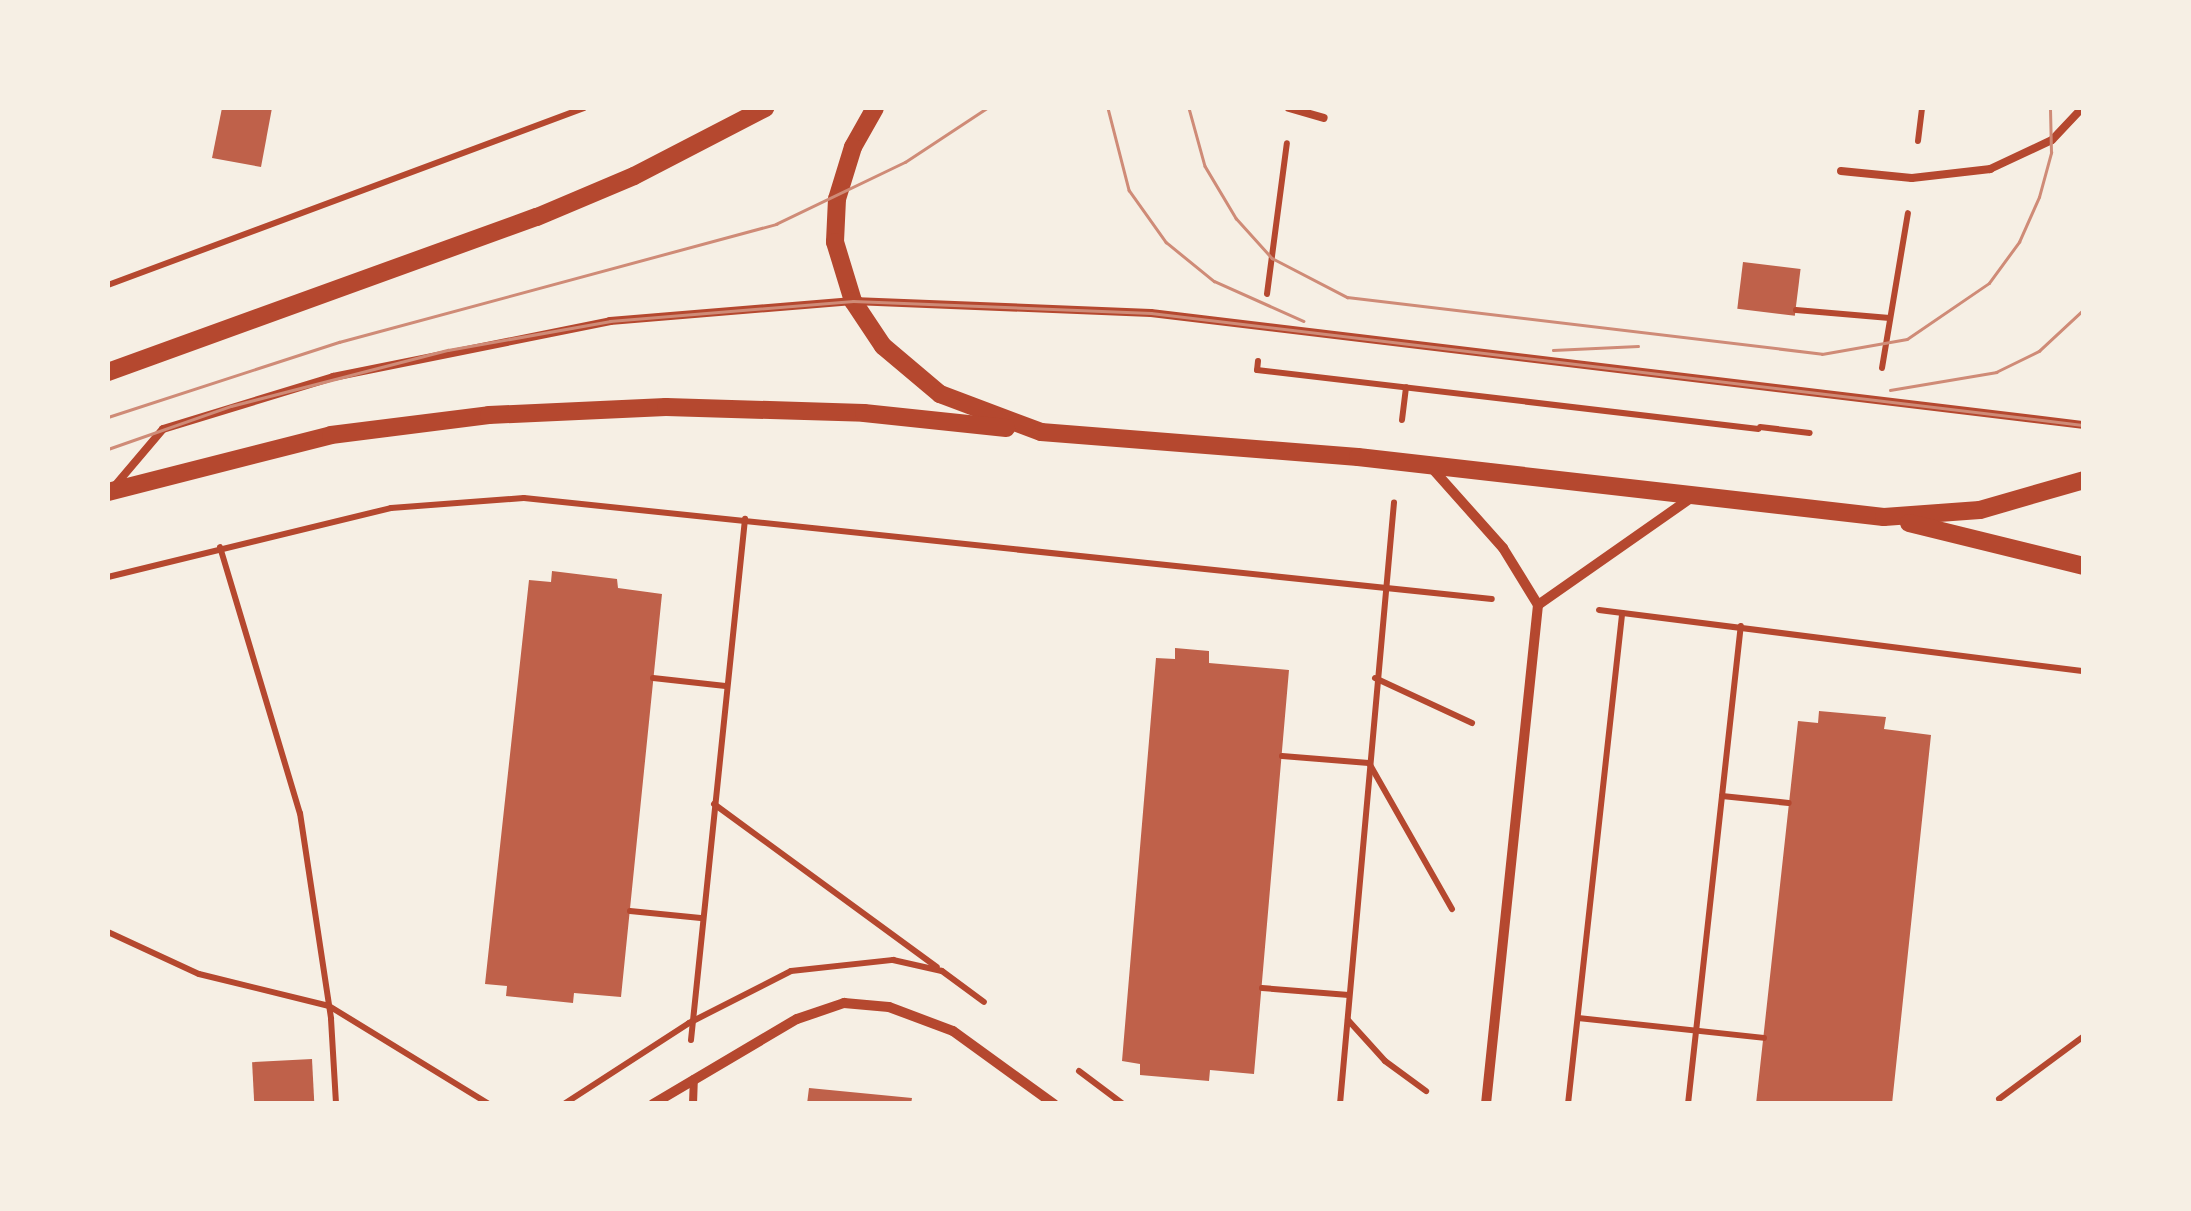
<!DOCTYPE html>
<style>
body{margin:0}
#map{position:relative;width:2191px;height:1211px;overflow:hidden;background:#f6efe4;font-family:"DM Sans",sans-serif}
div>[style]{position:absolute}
.building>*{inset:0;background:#bf614a;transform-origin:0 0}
.path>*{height:6px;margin:-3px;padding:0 3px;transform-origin:3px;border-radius:3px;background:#b5482f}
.service>*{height:8px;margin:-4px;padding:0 4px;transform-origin:4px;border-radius:4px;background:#b5482f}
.minor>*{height:10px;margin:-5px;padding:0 5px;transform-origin:5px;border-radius:5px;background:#b5482f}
.tertiary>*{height:18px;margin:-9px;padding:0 9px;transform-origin:9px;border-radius:9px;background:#b5482f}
.tram>*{height:2.5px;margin:-1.25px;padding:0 1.25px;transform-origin:1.25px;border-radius:1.25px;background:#cf8b77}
span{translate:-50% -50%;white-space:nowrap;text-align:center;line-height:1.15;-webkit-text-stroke:8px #f6efe4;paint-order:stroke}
.frame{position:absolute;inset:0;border:110px solid #f6efe4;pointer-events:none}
</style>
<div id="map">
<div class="building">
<i style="clip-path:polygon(222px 108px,272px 108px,261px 167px,212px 158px)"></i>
<i style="left:1743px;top:262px;width:58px;height:47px;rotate:7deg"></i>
<i style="clip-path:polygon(552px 571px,617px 579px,618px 588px,662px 594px,621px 997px,574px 993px,573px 1003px,506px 996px,507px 986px,485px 984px,529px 580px,551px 582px)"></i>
<i style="clip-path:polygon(1175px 648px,1209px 651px,1209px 663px,1289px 670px,1254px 1074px,1210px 1070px,1209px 1081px,1140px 1075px,1140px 1064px,1122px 1061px,1156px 658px,1175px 659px)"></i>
<i style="clip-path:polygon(1819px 711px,1886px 717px,1884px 729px,1931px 735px,1892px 1104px,1756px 1104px,1798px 721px,1818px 723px)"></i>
<i style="left:312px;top:1059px;width:45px;height:60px;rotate:87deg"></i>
<i style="clip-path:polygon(809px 1088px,912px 1098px,911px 1104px,807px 1104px)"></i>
</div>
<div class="path">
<i style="left:1918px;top:141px;width:33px;rotate:-83deg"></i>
<i style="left:108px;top:285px;width:508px;rotate:-20.4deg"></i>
<i style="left:1267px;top:294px;width:152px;rotate:-82.5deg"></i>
<i style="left:1796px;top:310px;width:94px;rotate:4.9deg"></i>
<i style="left:1258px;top:361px;width:9px;rotate:96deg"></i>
<i style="left:1257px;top:370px;width:505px;rotate:6.7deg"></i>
<i style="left:1882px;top:368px;width:157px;rotate:-80.5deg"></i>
<i style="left:1402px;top:420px;width:33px;rotate:-83deg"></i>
<i style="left:1760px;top:427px;width:50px;rotate:6.8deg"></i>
<i style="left:220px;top:547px;width:278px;rotate:73.3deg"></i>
<i style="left:300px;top:813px;width:208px;rotate:81.4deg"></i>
<i style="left:331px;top:1019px;width:85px;rotate:86.6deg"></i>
<i style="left:108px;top:577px;width:291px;rotate:-13.7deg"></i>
<i style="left:391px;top:508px;width:133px;rotate:-4.3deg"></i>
<i style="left:524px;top:498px;width:973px;rotate:5.96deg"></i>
<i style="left:1599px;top:610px;width:489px;rotate:7.2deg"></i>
<i style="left:653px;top:678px;width:73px;rotate:6.3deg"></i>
<i style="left:1375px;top:678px;width:107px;rotate:24.9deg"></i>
<i style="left:1282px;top:756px;width:87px;rotate:4.6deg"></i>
<i style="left:1369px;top:763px;width:168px;rotate:60.4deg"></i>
<i style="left:1722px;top:796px;width:67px;rotate:6deg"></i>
<i style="left:714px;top:804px;width:276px;rotate:36.2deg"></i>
<i style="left:630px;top:911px;width:71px;rotate:5.6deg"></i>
<i style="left:108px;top:932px;width:100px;rotate:24.8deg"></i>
<i style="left:199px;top:974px;width:134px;rotate:13.8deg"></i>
<i style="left:329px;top:1006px;width:188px;rotate:31.5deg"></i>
<i style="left:1262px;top:988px;width:87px;rotate:4.6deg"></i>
<i style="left:1578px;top:1018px;width:187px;rotate:6.1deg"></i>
<i style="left:1348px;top:1020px;width:55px;rotate:47.9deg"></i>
<i style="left:1385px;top:1061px;width:51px;rotate:36.2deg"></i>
<i style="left:691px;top:1040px;width:524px;rotate:-84.08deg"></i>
<i style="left:1079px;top:1071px;width:55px;rotate:36.9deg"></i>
<i style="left:1999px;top:1099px;width:106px;rotate:-36.5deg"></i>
<i style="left:564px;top:1104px;width:149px;rotate:-32.9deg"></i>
<i style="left:689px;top:1023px;width:114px;rotate:-27deg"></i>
<i style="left:791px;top:971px;width:103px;rotate:-6.2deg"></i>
<i style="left:893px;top:960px;width:50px;rotate:12.7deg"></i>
<i style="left:942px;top:971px;width:52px;rotate:36.4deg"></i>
<i style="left:1340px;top:1104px;width:604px;rotate:-84.87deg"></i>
<i style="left:1568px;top:1104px;width:494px;rotate:-83.7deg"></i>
<i style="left:1688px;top:1104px;width:481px;rotate:-83.7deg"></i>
</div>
<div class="service">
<i style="left:1289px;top:108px;width:36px;rotate:16deg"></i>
<i style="left:1841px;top:171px;width:71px;rotate:5.6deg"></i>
<i style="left:1912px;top:178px;width:79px;rotate:-6.6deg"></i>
<i style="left:1990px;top:169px;width:68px;rotate:-25.1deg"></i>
<i style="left:2052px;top:140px;width:44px;rotate:-46.8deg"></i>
<i style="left:113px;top:488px;width:77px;rotate:-49.7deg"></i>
<i style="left:163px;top:429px;width:178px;rotate:-17deg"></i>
<i style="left:333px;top:377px;width:283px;rotate:-11.4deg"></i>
<i style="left:610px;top:321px;width:244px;rotate:-4.7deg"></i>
<i style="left:853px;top:301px;width:298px;rotate:2.3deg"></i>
<i style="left:1151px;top:313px;width:940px;rotate:6.85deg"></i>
<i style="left:693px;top:1104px;width:25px;rotate:-88deg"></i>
</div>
<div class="minor">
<i style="left:1430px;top:466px;width:110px;rotate:48.3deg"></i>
<i style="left:1503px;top:548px;width:67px;rotate:58.4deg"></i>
<i style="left:1538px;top:605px;width:502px;rotate:95.95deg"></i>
<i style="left:1538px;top:605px;width:188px;rotate:-35deg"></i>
<i style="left:653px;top:1104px;width:167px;rotate:-30.6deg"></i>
<i style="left:797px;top:1019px;width:50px;rotate:-18.8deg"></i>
<i style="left:844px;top:1003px;width:45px;rotate:5.1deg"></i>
<i style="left:889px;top:1007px;width:68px;rotate:20.6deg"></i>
<i style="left:953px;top:1031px;width:125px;rotate:35.9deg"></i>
</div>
<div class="tertiary">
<i style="left:875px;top:108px;width:45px;rotate:119.4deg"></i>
<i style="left:853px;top:147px;width:54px;rotate:107.1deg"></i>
<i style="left:837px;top:199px;width:43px;rotate:92.7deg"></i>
<i style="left:835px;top:242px;width:62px;rotate:73deg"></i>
<i style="left:853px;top:301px;width:54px;rotate:56.3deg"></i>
<i style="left:883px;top:346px;width:75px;rotate:40.1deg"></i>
<i style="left:940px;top:394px;width:108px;rotate:20.6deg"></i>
<i style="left:1041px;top:432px;width:318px;rotate:4.5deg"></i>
<i style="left:1358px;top:457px;width:529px;rotate:6.51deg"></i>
<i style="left:1884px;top:517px;width:96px;rotate:-4.2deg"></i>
<i style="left:1980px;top:510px;width:108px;rotate:-16.1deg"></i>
<i style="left:108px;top:372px;width:456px;rotate:-19.9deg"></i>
<i style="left:537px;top:217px;width:105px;rotate:-22.9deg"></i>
<i style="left:634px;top:176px;width:148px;rotate:-27.4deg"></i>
<i style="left:108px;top:492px;width:230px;rotate:-14.3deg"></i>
<i style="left:331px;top:435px;width:159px;rotate:-7.2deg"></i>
<i style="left:489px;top:415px;width:177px;rotate:-2.6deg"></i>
<i style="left:666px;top:407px;width:198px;rotate:1.7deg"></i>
<i style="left:864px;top:413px;width:143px;rotate:6deg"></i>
<i style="left:1909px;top:523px;width:180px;rotate:13.8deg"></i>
</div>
<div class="tram">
<i style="left:1108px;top:108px;width:85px;rotate:75.6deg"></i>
<i style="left:1129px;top:190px;width:64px;rotate:54.6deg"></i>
<i style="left:1166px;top:242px;width:62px;rotate:39.1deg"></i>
<i style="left:1214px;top:281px;width:98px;rotate:24deg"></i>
<i style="left:1189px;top:108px;width:60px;rotate:74.6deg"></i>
<i style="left:1205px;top:166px;width:61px;rotate:59.2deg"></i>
<i style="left:1236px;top:218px;width:54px;rotate:48deg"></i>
<i style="left:1272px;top:258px;width:85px;rotate:27.5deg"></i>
<i style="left:1347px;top:297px;width:478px;rotate:6.8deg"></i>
<i style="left:1822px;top:354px;width:86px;rotate:-10deg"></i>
<i style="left:1907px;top:339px;width:99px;rotate:-34.3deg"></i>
<i style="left:1989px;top:283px;width:51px;rotate:-53.8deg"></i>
<i style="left:2019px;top:242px;width:49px;rotate:-66deg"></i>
<i style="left:2039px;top:197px;width:46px;rotate:-74.7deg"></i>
<i style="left:2051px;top:153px;width:45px;rotate:-91.3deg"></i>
<i style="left:1553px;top:350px;width:85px;rotate:-2.7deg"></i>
<i style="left:1890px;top:390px;width:108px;rotate:-9.6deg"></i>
<i style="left:1996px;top:372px;width:48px;rotate:-26deg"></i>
<i style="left:2039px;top:351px;width:62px;rotate:-43deg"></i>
<i style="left:108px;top:417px;width:243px;rotate:-18deg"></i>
<i style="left:339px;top:342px;width:453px;rotate:-15.1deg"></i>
<i style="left:776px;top:224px;width:143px;rotate:-25.7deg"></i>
<i style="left:905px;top:162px;width:98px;rotate:-33.4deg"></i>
<i style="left:108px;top:449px;width:130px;rotate:-19.3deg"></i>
<i style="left:231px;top:406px;width:224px;rotate:-14.5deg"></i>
<i style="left:448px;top:350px;width:165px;rotate:-10.1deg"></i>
<i style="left:610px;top:321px;width:244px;rotate:-4.7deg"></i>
<i style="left:853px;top:301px;width:298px;rotate:2.3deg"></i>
<i style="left:1151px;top:313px;width:940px;rotate:6.85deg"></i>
</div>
<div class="frame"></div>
</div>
